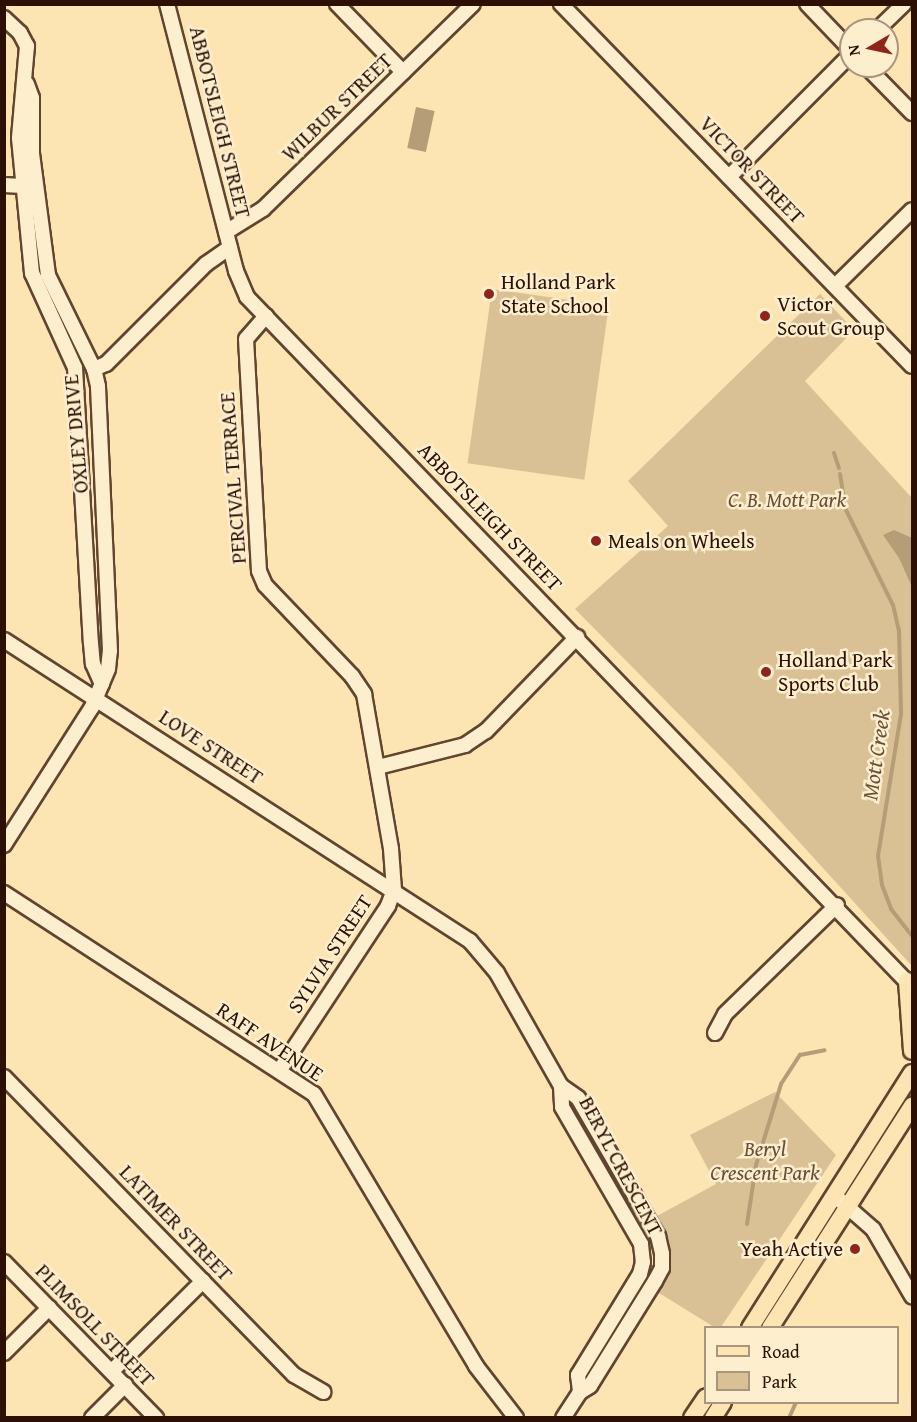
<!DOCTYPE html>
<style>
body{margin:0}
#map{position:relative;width:917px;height:1422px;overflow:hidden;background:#fce5b3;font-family:"Gentium Book Plus",serif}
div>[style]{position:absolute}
.green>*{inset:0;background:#d9c195;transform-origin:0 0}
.water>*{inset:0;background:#b59d77;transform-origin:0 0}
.stream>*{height:4px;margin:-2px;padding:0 2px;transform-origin:2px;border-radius:2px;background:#b59d77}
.roads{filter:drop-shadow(2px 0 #60452f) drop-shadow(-2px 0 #60452f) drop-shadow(0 2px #60452f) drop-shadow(0 -2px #60452f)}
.minor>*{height:14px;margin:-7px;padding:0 7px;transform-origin:7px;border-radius:7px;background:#fdeece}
.major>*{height:16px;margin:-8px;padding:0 8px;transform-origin:8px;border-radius:8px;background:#fce5b3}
.dots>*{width:16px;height:16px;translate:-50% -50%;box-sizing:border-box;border:3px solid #fdeece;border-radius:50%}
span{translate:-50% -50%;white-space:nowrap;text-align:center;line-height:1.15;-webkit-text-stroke:5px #fdeece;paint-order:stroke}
.street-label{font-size:21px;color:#2c1003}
.poi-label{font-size:21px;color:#2c1003}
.left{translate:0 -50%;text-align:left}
.right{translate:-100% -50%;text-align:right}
.park-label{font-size:21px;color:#694e36;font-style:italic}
.water-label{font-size:22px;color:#6a4f37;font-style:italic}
.frame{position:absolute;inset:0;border:6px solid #2c1003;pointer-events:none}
.legend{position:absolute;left:704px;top:1326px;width:195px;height:78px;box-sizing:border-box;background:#fdeece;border:2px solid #a9957d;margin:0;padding:8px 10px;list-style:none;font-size:18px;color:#2c1003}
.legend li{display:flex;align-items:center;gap:12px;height:30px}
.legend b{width:30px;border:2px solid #a9957d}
.north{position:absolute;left:839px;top:18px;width:60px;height:60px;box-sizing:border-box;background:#fdeece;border:2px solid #a9957d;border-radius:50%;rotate:261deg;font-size:16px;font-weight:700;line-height:24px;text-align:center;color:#2c1003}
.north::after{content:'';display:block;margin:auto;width:21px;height:27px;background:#8f2418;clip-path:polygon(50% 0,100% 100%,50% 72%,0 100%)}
</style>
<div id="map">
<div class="green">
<i style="left:492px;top:289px;width:118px;height:176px;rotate:8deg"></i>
<i style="clip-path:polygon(820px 294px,854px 330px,805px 381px,912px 498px,912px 966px,733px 769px,575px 609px,668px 526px,628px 481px)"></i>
<i style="clip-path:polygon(775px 1092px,836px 1155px,721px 1327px,714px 1327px,659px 1293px,670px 1267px,671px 1251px,657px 1216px,716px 1184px,690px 1135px)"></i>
</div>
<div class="water">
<i style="left:416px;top:107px;width:19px;height:42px;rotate:12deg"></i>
<i style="clip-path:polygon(894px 530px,912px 538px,912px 587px,899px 558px,883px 535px)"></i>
</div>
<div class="stream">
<i style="left:834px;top:453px;width:16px;rotate:72deg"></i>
<i style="left:840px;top:474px;width:36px;rotate:81deg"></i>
<i style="left:846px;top:510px;width:106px;rotate:63.7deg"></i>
<i style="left:893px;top:605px;width:26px;rotate:77deg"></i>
<i style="left:899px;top:630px;width:84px;rotate:88.6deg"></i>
<i style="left:901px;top:714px;width:144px;rotate:99.2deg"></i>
<i style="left:878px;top:856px;width:29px;rotate:82deg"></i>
<i style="left:882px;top:885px;width:26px;rotate:69deg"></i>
<i style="left:891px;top:909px;width:34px;rotate:52deg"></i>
<i style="left:747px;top:1224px;width:60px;rotate:-81.3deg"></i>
<i style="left:756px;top:1165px;width:85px;rotate:-72.8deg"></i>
<i style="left:781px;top:1084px;width:35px;rotate:-57deg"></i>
<i style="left:800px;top:1055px;width:25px;rotate:-11deg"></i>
<i style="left:789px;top:1418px;width:17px;rotate:-66deg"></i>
</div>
<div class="roads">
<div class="minor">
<i style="left:167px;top:4px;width:276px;rotate:75.5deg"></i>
<i style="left:236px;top:271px;width:28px;rotate:67deg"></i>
<i style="left:247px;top:297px;width:958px;rotate:46.06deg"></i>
<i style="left:337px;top:4px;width:95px;rotate:45.9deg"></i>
<i style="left:561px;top:4px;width:504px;rotate:45.88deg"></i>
<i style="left:807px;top:4px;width:64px;rotate:46.3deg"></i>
<i style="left:4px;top:18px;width:22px;rotate:43deg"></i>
<i style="left:20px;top:33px;width:15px;rotate:62deg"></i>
<i style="left:27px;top:46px;width:92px;rotate:95deg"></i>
<i style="left:19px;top:138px;width:136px;rotate:84.5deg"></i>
<i style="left:32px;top:273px;width:104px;rotate:65.6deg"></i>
<i style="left:75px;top:368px;width:275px;rotate:86.7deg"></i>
<i style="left:91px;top:643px;width:21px;rotate:85deg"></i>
<i style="left:93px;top:664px;width:22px;rotate:66deg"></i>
<i style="left:877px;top:30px;width:37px;rotate:-44deg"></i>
<i style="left:866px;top:66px;width:66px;rotate:45.6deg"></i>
<i style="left:729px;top:177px;width:173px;rotate:-45.2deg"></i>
<i style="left:4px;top:185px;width:18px;rotate:3deg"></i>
<i style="left:226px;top:232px;width:44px;rotate:-31.9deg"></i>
<i style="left:263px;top:209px;width:293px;rotate:-44.3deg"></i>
<i style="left:835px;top:286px;width:108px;rotate:-44.6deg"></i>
<i style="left:266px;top:316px;width:30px;rotate:131deg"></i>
<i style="left:246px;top:339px;width:232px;rotate:86.8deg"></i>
<i style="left:259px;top:571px;width:15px;rotate:67deg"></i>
<i style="left:265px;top:585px;width:126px;rotate:46.3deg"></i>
<i style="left:352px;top:676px;width:22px;rotate:56deg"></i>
<i style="left:364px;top:694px;width:157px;rotate:80.1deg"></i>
<i style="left:391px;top:849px;width:41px;rotate:85.8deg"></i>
<i style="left:394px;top:890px;width:17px;rotate:111deg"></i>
<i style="left:388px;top:906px;width:196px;rotate:123.4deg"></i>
<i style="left:94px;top:369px;width:13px;rotate:-23deg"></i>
<i style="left:106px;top:364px;width:141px;rotate:-45deg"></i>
<i style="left:206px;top:264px;width:29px;rotate:-35deg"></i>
<i style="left:4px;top:640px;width:555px;rotate:32.86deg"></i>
<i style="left:470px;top:941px;width:42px;rotate:49.8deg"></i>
<i style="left:497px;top:973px;width:130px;rotate:60.5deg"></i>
<i style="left:561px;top:1086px;width:21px;rotate:35deg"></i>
<i style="left:578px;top:1098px;width:160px;rotate:59.9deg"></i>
<i style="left:658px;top:1236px;width:18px;rotate:77deg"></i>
<i style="left:662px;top:1254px;width:14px;rotate:90deg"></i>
<i style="left:662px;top:1268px;width:15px;rotate:118deg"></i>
<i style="left:655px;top:1281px;width:123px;rotate:121.8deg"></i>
<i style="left:590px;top:1386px;width:12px;rotate:149deg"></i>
<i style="left:580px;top:1392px;width:31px;rotate:123deg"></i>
<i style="left:378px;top:767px;width:90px;rotate:-14.2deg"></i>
<i style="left:465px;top:745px;width:25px;rotate:-34deg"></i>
<i style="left:486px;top:731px;width:131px;rotate:-45.9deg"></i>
<i style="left:4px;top:845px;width:164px;rotate:-57.5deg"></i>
<i style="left:92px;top:707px;width:41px;rotate:-67.2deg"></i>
<i style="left:108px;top:669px;width:18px;rotate:-84deg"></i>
<i style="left:110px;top:651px;width:265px;rotate:-92.6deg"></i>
<i style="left:98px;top:386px;width:17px;rotate:-103deg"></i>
<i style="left:94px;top:369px;width:105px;rotate:-116.1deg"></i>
<i style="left:48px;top:275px;width:122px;rotate:-97.5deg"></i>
<i style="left:32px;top:154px;width:56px;rotate:-90deg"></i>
<i style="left:32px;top:98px;width:15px;rotate:-110deg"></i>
<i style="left:4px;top:893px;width:369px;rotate:33deg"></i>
<i style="left:314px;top:1094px;width:317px;rotate:59.2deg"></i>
<i style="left:476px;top:1366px;width:66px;rotate:52.4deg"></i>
<i style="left:715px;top:1033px;width:21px;rotate:-62deg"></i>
<i style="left:725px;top:1014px;width:156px;rotate:-44.2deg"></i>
<i style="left:4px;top:1077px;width:416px;rotate:45.8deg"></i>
<i style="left:294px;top:1375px;width:34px;rotate:30deg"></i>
<i style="left:561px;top:1086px;width:21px;rotate:87deg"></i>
<i style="left:562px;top:1107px;width:158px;rotate:60deg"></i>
<i style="left:641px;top:1244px;width:18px;rotate:84deg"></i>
<i style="left:643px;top:1262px;width:12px;rotate:104deg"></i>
<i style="left:640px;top:1274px;width:119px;rotate:121.5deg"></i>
<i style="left:578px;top:1375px;width:17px;rotate:83deg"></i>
<i style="left:834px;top:1195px;width:52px;rotate:41.1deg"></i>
<i style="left:873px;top:1229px;width:78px;rotate:59.8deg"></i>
<i style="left:4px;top:1262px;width:218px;rotate:45.7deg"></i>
<i style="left:4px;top:1353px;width:64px;rotate:-45deg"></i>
<i style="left:112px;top:1371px;width:128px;rotate:-44.7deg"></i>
<i style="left:92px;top:1418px;width:47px;rotate:-45deg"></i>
</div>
<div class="major">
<i style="left:907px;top:981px;width:70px;rotate:85.9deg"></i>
<i style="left:750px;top:1328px;width:302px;rotate:-57.6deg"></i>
<i style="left:770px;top:1328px;width:264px;rotate:-57.4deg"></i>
<i style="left:692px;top:1418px;width:25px;rotate:-56deg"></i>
<i style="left:713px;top:1418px;width:19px;rotate:-58deg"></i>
</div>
</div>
<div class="dots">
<i style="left:489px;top:294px;background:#8f2418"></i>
<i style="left:765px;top:316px;background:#8f2418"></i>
<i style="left:596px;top:541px;background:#8f2418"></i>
<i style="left:766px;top:672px;background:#8f2418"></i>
<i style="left:855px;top:1249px;background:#8f2418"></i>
</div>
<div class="street-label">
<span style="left:337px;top:107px;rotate:-44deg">WILBUR STREET</span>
<span style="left:220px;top:122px;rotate:76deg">ABBOTSLEIGH STREET</span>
<span style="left:752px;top:170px;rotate:46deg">VICTOR STREET</span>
<span style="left:76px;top:434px;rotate:-95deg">OXLEY DRIVE</span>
<span style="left:233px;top:478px;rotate:-94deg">PERCIVAL TERRACE</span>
<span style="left:490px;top:517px;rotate:46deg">ABBOTSLEIGH STREET</span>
<span style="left:211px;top:747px;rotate:33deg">LOVE STREET</span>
<span style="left:330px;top:954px;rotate:-57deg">SYLVIA STREET</span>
<span style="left:270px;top:1042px;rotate:34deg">RAFF AVENUE</span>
<span style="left:621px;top:1166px;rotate:62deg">BERYL CRESCENT</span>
<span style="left:176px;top:1223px;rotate:46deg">LATIMER STREET</span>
<span style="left:95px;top:1325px;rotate:46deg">PLIMSOLL STREET</span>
</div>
<div class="poi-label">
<span class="left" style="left:501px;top:294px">Holland Park<br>State School</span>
<span class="left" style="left:777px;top:316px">Victor<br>Scout Group</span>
<span class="left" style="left:608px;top:541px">Meals on Wheels</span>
<span class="left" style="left:778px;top:672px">Holland Park<br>Sports Club</span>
<span class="right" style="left:843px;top:1249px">Yeah Active</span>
</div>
<div class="park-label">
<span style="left:787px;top:500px">C. B. Mott Park</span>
<span style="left:765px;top:1161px">Beryl<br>Crescent Park</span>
</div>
<div class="water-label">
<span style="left:876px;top:755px;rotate:-82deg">Mott Creek</span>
</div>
<div class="frame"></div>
<ul class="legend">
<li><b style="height:8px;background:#fce5b3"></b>Road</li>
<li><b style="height:16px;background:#d9c195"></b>Park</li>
</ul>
<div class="north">N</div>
</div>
